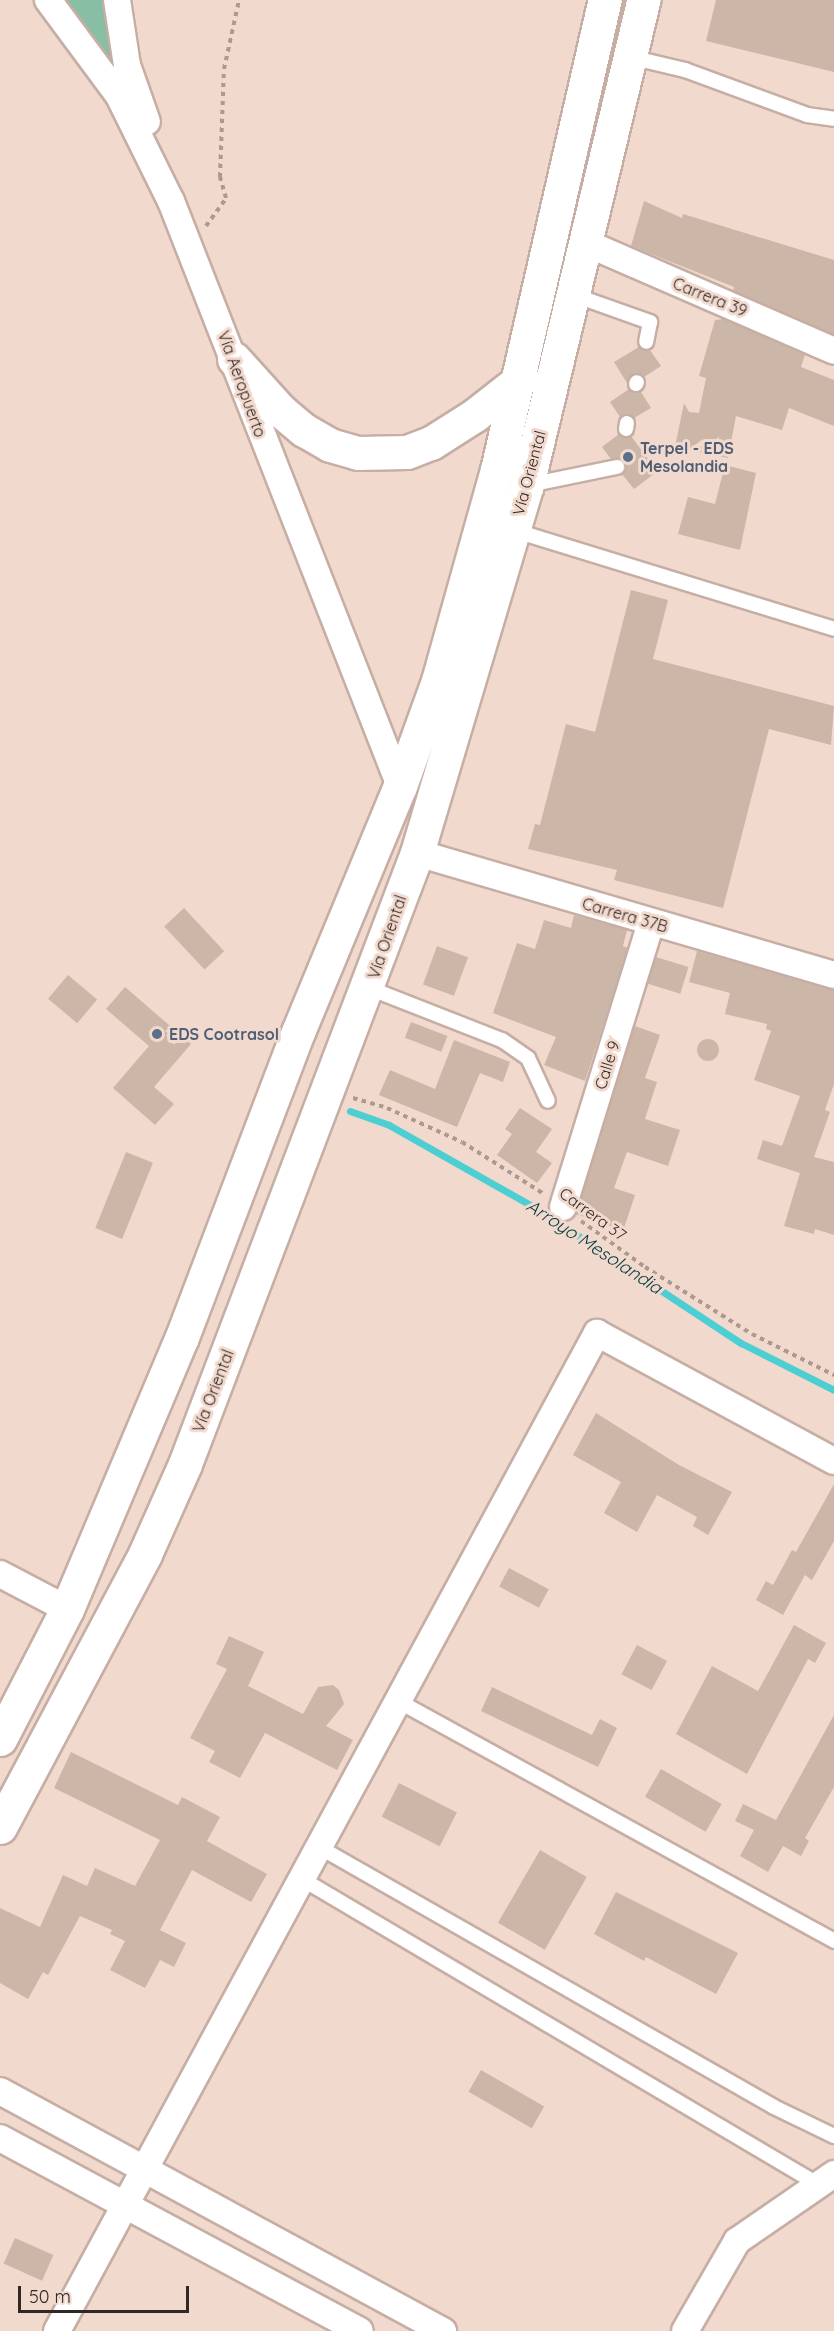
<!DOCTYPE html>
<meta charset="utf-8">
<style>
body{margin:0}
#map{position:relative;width:834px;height:2331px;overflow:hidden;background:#f2d9ce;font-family:Quicksand,sans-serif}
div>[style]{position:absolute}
.green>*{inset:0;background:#87bea4}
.stream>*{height:7px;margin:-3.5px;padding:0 3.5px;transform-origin:3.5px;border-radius:3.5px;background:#4dced3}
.building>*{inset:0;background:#cbb6a8;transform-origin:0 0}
.round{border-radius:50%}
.path>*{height:4px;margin-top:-2px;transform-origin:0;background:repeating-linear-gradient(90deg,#ac9990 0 4.5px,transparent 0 9px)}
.roads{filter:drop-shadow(2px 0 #c6aea4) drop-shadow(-2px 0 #c6aea4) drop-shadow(0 2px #c6aea4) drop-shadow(0 -2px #c6aea4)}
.service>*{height:14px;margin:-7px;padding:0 7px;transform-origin:7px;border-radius:7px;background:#fff}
.minor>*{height:26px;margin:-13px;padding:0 13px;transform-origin:13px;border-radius:13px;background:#fff}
.trunk>*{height:33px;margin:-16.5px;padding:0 16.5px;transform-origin:16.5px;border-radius:16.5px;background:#fff}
.dots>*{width:16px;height:16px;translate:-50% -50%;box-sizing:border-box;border:3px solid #f2d9ce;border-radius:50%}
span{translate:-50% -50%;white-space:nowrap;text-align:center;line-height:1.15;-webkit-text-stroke:6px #f2d9ce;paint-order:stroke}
.street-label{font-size:16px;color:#312824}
.service-label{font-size:16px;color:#4e5e75;font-weight:700}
.left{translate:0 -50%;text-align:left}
.water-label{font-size:18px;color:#003c3f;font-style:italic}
.scale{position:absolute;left:18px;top:2286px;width:171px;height:27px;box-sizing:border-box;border:3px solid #312824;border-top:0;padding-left:8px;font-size:18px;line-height:21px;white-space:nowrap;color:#312824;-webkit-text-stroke:4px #f2d9ce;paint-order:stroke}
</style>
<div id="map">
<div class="green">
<i style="clip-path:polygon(65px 0,110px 0,115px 65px)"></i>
</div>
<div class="stream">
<i style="left:350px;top:1111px;width:41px;rotate:19.7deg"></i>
<i style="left:389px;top:1125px;width:172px;rotate:29.5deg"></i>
<i style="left:539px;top:1210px;width:242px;rotate:33.4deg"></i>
<i style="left:741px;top:1343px;width:104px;rotate:26.8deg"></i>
</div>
<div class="building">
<i style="clip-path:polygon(716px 0,834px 0,834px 72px,706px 41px)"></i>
<i style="clip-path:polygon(644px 201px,682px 218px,683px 214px,834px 260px,834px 335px,733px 291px,734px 287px,631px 246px)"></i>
<i style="clip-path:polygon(724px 319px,805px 355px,801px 367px,834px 380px,834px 426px,789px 408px,782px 430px,736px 416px,728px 458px,699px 452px,703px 439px,688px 450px,675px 447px,684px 403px,689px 412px,699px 413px,706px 378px,699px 376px,715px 320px)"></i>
<i style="clip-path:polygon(639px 347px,650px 350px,661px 366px,644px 377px,633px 374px,627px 383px,614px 362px)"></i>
<i style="clip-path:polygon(629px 389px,641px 392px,651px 408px,634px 418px,628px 414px,620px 417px,610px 402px)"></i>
<i style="clip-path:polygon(619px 434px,631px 436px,654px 467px,654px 474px,634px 489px,622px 474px,624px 462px,611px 459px,602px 447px)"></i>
<i style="clip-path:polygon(725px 465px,756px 473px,740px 550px,678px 534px,688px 497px,715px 504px)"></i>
<i style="clip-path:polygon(631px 590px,668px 600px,653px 659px,834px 706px,831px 745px,769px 729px,723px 908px,614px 880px,617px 870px,528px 849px,535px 824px,540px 825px,566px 724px,595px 732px)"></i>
<i style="left:184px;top:908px;width:59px;height:27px;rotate:47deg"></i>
<i style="clip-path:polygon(574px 915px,627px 930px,623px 946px,628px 948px,585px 1081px,544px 1065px,556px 1037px,493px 1013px,517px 943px,535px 949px,544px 920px,571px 928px)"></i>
<i style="left:437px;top:946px;width:33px;height:41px;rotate:20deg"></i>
<i style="clip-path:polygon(697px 951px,834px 990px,834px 1084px,825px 1110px,830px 1112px,814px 1157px,834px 1162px,834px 1235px,815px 1229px,814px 1234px,784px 1226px,800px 1173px,757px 1159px,763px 1140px,782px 1146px,800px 1096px,754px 1080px,771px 1031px,766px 1029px,767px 1024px,725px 1014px,730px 993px,689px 982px)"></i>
<i style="left:656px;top:957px;width:34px;height:28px;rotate:17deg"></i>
<i style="left:68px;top:975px;width:38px;height:31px;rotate:40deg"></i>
<i style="clip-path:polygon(125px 987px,191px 1044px,154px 1087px,174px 1104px,155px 1125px,113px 1088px,149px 1046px,106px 1009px)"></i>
<i style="left:411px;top:1022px;width:39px;height:17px;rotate:21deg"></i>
<i style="clip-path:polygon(635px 1026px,660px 1035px,645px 1078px,657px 1082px,645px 1119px,680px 1130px,668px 1166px,627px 1152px,614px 1188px,635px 1195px,623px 1231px,576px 1214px)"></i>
<i class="round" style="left:697px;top:1039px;width:22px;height:22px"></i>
<i style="clip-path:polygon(454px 1040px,510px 1062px,503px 1082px,480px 1073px,457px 1127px,379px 1095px,390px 1070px,435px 1089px)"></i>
<i style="clip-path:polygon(520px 1108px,552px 1129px,536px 1152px,552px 1163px,537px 1183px,497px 1155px,512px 1134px,505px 1129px)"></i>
<i style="left:126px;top:1152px;width:29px;height:82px;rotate:22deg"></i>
<i style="clip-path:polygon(596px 1413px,679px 1465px,732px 1492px,708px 1535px,693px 1526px,697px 1517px,657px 1495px,637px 1532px,604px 1513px,621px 1482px,573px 1455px)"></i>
<i style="clip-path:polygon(834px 1484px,834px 1541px,812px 1580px,805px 1575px,783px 1615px,756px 1600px,766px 1581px,773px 1585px,792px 1550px,796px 1552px)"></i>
<i style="left:509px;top:1568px;width:45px;height:21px;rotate:28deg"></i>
<i style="clip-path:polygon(794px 1625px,826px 1643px,815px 1663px,808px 1659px,747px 1774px,676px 1734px,712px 1666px,758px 1691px)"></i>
<i style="clip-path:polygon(229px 1636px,264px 1652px,248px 1686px,303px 1714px,318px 1687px,333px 1685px,339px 1690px,344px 1704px,326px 1726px,353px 1740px,337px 1770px,265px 1733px,240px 1778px,209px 1762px,215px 1751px,190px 1738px,227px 1669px,216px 1664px)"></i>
<i style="left:637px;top:1645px;width:34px;height:33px;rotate:28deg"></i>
<i style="clip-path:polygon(492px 1687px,592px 1735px,600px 1719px,617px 1728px,598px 1767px,481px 1711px)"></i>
<i style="clip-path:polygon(834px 1715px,834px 1787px,805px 1838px,809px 1841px,801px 1856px,783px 1846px,768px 1872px,740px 1856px,754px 1830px,735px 1821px,743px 1804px,776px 1820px)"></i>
<i style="clip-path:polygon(71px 1752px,178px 1805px,182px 1797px,220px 1817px,207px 1841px,267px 1874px,251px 1902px,192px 1870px,160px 1930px,186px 1943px,174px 1967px,160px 1960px,145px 1988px,110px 1970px,125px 1941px,110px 1934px,112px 1930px,80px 1916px,48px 1975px,43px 1972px,28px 1999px,0 1983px,0 1908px,40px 1927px,63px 1875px,87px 1886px,95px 1868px,135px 1886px,160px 1840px,54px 1788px)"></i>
<i style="left:661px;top:1769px;width:70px;height:32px;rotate:30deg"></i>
<i style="left:399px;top:1783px;width:65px;height:38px;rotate:27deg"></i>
<i style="left:540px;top:1850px;width:54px;height:84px;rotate:30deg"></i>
<i style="clip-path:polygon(616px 1892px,738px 1953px,716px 1994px,646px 1957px,644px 1961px,594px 1934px)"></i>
<i style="left:481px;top:2070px;width:73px;height:25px;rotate:30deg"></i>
<i style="left:15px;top:2238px;width:42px;height:28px;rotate:24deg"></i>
</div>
<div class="path">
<i style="left:206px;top:226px;width:34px;rotate:-54deg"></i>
<i style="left:226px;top:198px;width:22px;rotate:-106deg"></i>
<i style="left:220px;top:177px;width:108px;rotate:-87.9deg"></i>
<i style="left:224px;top:69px;width:71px;rotate:-77.7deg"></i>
<i style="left:353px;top:1098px;width:35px;rotate:16deg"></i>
<i style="left:387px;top:1108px;width:82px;rotate:24.4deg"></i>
<i style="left:462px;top:1142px;width:97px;rotate:32.4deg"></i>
<i style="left:581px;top:1221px;width:79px;rotate:35.7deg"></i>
<i style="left:645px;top:1267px;width:126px;rotate:32.1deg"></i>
<i style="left:752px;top:1334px;width:92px;rotate:26.6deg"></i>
</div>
<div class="roads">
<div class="service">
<i style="left:630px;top:57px;width:57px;rotate:13.3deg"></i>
<i style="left:685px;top:70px;width:130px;rotate:20.2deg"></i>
<i style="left:807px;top:115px;width:27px;rotate:8deg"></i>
<i style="left:574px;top:295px;width:81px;rotate:19.6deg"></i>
<i style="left:650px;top:322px;width:20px;rotate:101deg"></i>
<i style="left:636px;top:384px;width:2px;rotate:-63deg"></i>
<i style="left:626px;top:429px;width:6px;rotate:-81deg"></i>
<i style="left:529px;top:485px;width:90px;rotate:-11.6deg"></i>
<i style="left:513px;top:530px;width:336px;rotate:17.1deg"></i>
<i style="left:369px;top:988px;width:143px;rotate:21.4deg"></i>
<i style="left:502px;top:1040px;width:32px;rotate:35deg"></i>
<i style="left:528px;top:1058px;width:47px;rotate:65.1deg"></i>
<i style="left:398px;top:1701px;width:498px;rotate:28.8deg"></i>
<i style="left:319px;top:1847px;width:524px;rotate:29.74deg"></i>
<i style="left:774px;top:2107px;width:67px;rotate:25.8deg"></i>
<i style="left:302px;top:1879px;width:601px;rotate:30.62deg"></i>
</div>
<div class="minor">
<i style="left:48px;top:0;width:119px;rotate:53.5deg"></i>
<i style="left:119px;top:96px;width:117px;rotate:63.7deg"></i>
<i style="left:171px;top:201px;width:628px;rotate:68.62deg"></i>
<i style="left:117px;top:0;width:66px;rotate:81.3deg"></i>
<i style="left:127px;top:65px;width:60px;rotate:70.7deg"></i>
<i style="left:586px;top:243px;width:270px;rotate:23.5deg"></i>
<i style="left:417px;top:853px;width:434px;rotate:16.3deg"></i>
<i style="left:563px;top:1207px;width:297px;rotate:-72.8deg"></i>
<i style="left:0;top:1574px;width:76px;rotate:27.6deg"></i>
<i style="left:0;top:2091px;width:504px;rotate:28.45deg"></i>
<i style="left:0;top:2138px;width:408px;rotate:28.2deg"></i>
<i style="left:57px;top:2331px;width:1135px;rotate:-61.58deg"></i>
<i style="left:597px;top:1333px;width:269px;rotate:28.4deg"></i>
<i style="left:685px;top:2331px;width:104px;rotate:-60deg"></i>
<i style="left:737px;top:2241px;width:118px;rotate:-34.6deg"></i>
</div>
<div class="trunk">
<i style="left:234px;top:359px;width:70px;rotate:47.9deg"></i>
<i style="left:281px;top:411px;width:30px;rotate:40deg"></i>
<i style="left:304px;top:430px;width:30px;rotate:30deg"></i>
<i style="left:330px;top:445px;width:29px;rotate:16deg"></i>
<i style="left:358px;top:453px;width:49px;rotate:-1.2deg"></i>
<i style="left:407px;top:452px;width:26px;rotate:-21deg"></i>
<i style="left:431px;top:443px;width:52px;rotate:-32.5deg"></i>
<i style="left:475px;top:415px;width:60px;rotate:-38.2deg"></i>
<i style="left:0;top:1739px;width:146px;rotate:-62.7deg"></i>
<i style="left:67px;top:1609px;width:295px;rotate:-67.1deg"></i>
<i style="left:182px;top:1337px;width:326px;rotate:-69.2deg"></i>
<i style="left:298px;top:1032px;width:266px;rotate:-67.5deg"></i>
<i style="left:400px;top:786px;width:112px;rotate:-70.1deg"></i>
<i style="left:438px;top:681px;width:219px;rotate:-74.4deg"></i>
<i style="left:497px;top:470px;width:482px;rotate:-77.1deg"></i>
<i style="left:0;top:1827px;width:309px;rotate:-62deg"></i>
<i style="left:145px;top:1554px;width:98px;rotate:-66deg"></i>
<i style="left:185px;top:1464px;width:654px;rotate:-69.21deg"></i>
<i style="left:417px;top:853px;width:384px;rotate:-73.4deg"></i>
<i style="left:527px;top:485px;width:499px;rotate:-76.5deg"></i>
</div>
</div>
<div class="dots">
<i style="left:628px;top:457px;background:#5c6f8a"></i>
<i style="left:157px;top:1034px;background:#5c6f8a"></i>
</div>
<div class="street-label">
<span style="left:710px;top:297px;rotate:22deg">Carrera 39</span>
<span style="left:242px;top:384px;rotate:70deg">Vía Aeropuerto</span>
<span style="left:529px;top:473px;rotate:-75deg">Vía Oriental</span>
<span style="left:625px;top:915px;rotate:16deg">Carrera 37B</span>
<span style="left:387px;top:937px;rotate:-71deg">Vía Oriental</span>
<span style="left:607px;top:1065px;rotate:-73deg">Calle 9</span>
<span style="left:593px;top:1214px;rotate:36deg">Carrera 37</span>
<span style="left:213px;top:1391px;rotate:-69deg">Vía Oriental</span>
</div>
<div class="service-label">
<span class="left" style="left:640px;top:457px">Terpel - EDS<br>Mesolandia</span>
<span class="left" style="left:169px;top:1034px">EDS Cootrasol</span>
</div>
<div class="water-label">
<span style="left:594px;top:1247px;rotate:33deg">Arroyo Mesolandia</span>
</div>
<div class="scale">50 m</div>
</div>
